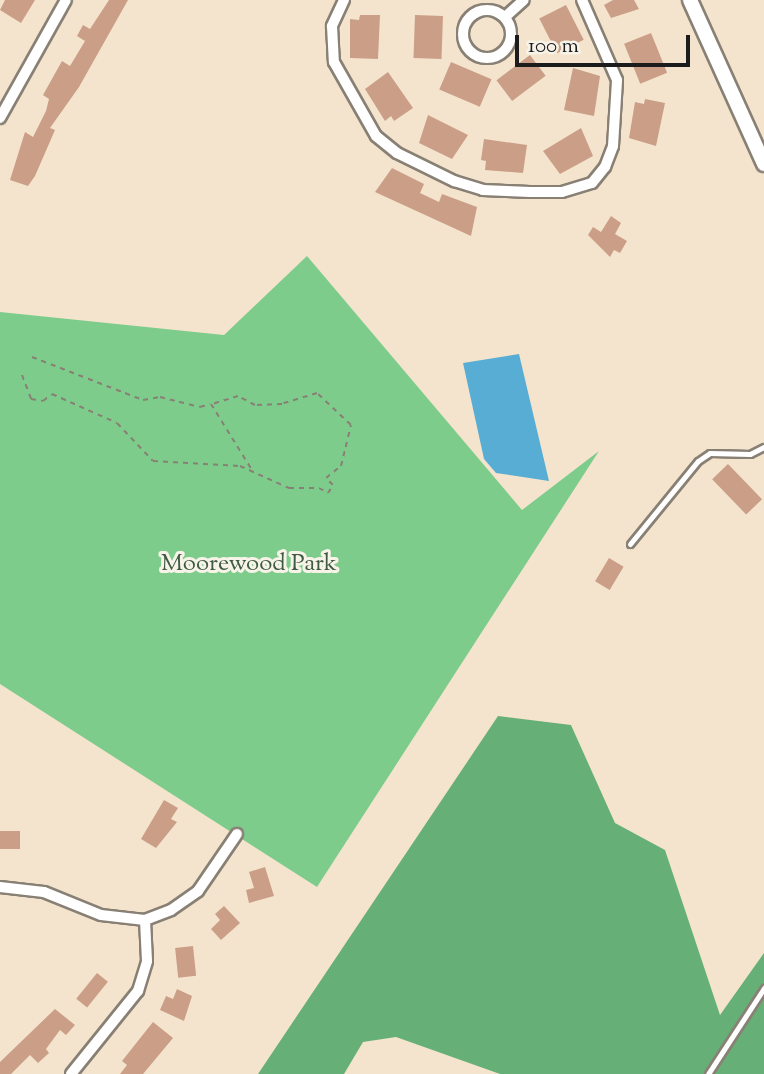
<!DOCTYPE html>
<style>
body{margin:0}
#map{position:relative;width:764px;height:1074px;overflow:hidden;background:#f5e4cd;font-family:"Sorts Mill Goudy",serif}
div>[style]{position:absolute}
.green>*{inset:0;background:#7ecc8c}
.forest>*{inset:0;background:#66b078}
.water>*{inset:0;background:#58add4}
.building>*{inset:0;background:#ca9e87;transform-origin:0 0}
.path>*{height:2px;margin-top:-1px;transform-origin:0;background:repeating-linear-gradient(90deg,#888074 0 5px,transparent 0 10px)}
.roads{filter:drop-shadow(2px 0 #888074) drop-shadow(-2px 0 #888074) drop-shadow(0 2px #888074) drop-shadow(0 -2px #888074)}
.lane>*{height:5px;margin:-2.5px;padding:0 2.5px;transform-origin:2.5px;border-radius:2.5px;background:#fff}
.street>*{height:10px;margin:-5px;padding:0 5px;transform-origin:5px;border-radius:5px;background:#fff}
.street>.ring{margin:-5px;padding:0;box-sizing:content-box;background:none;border:10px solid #fff;border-radius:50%}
.secondary>*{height:14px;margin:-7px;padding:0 7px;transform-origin:7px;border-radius:7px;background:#fff}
span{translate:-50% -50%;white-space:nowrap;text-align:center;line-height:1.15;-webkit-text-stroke:6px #f7f3e8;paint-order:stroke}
.park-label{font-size:24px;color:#3e5a43}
.scale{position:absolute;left:515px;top:35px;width:175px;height:32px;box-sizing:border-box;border:4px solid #1c1c1c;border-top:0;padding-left:9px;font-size:21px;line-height:24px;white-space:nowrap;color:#1c1c1c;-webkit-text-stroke:5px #f7f3e8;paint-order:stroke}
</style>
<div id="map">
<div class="green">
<i style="clip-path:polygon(307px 256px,522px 510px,599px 451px,317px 887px,0 684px,0 312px,224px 335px)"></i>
</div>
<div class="forest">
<i style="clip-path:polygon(498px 716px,571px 725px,615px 823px,665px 850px,720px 1015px,764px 953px,764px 1074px,500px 1074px,396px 1037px,363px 1042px,344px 1074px,258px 1074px)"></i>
</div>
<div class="water">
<i style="clip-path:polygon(519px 354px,549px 481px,496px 473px,484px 459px,463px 363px)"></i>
</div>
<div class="building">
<i style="clip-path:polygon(5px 0,35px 0,21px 23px,0 10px)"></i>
<i style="clip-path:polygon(109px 0,128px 0,79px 87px,50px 128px,55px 130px,35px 176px,28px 186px,10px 180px,25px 132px,33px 137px,46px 111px,49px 99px,43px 95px,62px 61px,70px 66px,85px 41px,77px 36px,83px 25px,90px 29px)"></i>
<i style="clip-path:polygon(613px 0,634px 0,639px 9px,611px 18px,604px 5px)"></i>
<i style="left:566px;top:5px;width:39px;height:30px;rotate:63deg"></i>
<i style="clip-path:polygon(360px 15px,380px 15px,378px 59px,350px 58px,350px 19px,359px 20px)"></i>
<i style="left:415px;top:15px;width:28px;height:43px;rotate:2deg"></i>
<i style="left:651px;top:33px;width:43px;height:29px;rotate:68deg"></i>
<i style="left:530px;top:55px;width:26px;height:42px;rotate:53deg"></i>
<i style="left:451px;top:62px;width:44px;height:30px;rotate:23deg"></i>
<i style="clip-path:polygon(573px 68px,600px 76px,594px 116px,564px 110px)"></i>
<i style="clip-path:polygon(388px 72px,413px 108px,394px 121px,391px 116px,385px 121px,365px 89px)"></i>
<i style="clip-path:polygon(645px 99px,665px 103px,656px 146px,629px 138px,635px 102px,644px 104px)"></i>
<i style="clip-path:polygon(428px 115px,468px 135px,452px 159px,419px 143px)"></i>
<i style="clip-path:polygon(581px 128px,593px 156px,560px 174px,543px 151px)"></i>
<i style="clip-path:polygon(484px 139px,527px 145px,523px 173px,485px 170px,486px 161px,481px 160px)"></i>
<i style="clip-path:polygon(392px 168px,424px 184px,420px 193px,439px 202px,442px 194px,477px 207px,471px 236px,375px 192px)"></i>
<i style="clip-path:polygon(611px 216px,621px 223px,615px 234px,627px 241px,620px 253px,614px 250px,610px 257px,588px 235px,593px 227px,601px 232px)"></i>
<i style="left:728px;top:464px;width:49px;height:22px;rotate:46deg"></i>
<i style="left:609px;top:558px;width:17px;height:27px;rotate:31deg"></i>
<i style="clip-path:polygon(164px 800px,178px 808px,171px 819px,177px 822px,156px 848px,141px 839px)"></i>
<i style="left:0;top:831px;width:20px;height:18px"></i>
<i style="clip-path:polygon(265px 867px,274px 896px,249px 903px,246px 890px,254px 888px,249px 872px)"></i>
<i style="clip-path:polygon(224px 906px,240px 923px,221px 940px,211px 929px,220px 920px,215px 914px)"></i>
<i style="left:193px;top:946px;width:30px;height:18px;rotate:84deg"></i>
<i style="left:97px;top:973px;width:14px;height:33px;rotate:39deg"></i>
<i style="clip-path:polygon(177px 989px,192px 996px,184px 1021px,160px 1010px,166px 996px,173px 999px)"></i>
<i style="clip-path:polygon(55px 1009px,75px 1025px,66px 1035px,60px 1030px,46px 1049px,49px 1053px,38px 1063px,30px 1055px,11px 1074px,0 1074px,0 1062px)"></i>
<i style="clip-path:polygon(153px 1022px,173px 1038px,143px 1074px,120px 1074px,127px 1065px,122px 1061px)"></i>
</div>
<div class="path">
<i style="left:32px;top:357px;width:119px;rotate:21.2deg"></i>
<i style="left:143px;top:400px;width:17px;rotate:-10deg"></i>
<i style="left:160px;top:397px;width:41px;rotate:14deg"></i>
<i style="left:200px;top:407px;width:10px;rotate:-17deg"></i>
<i style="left:22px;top:375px;width:26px;rotate:69deg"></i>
<i style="left:31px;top:399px;width:12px;rotate:9deg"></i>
<i style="left:43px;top:401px;width:11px;rotate:-38deg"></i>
<i style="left:52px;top:394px;width:71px;rotate:24deg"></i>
<i style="left:117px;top:423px;width:52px;rotate:46.5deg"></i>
<i style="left:153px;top:461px;width:87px;rotate:3.3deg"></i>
<i style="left:240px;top:466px;width:54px;rotate:24.2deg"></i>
<i style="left:289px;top:488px;width:30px"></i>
<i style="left:319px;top:488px;width:10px;rotate:29deg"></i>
<i style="left:328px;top:493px;width:9px;rotate:-58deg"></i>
<i style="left:333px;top:485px;width:10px;rotate:-135deg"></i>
<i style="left:326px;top:478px;width:19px;rotate:-39deg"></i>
<i style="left:341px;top:466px;width:42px;rotate:-76.3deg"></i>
<i style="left:351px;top:425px;width:47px;rotate:-136.7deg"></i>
<i style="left:317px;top:393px;width:37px;rotate:163deg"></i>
<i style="left:282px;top:404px;width:27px;rotate:178deg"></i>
<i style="left:255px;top:405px;width:19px;rotate:-152deg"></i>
<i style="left:238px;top:396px;width:28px;rotate:163deg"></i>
<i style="left:211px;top:404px;width:78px;rotate:58.2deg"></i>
</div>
<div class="roads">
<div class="lane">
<i style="left:630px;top:544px;width:107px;rotate:-50.7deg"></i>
<i style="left:698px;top:461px;width:14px;rotate:-34deg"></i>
<i style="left:710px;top:453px;width:40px;rotate:1.4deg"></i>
<i style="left:750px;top:454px;width:16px;rotate:-27deg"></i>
<i style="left:708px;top:1074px;width:103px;rotate:-56.9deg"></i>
</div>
<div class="street">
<i style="left:344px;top:0;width:29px;rotate:115deg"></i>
<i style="left:332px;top:26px;width:36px;rotate:87deg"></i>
<i style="left:334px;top:62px;width:85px;rotate:60.4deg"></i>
<i style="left:376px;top:136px;width:27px;rotate:39deg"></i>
<i style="left:397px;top:153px;width:64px;rotate:26.2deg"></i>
<i style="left:454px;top:181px;width:30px;rotate:17deg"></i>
<i style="left:483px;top:190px;width:47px;rotate:2.4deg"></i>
<i style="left:530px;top:192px;width:32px"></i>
<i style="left:562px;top:192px;width:31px;rotate:-17deg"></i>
<i style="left:592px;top:183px;width:21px;rotate:-51deg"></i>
<i style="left:605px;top:167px;width:22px;rotate:-69deg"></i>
<i style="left:613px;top:146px;width:66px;rotate:-86.5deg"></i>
<i style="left:617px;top:80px;width:87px;rotate:-113.6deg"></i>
<i class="ring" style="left:463px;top:10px;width:38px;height:38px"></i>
<i style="left:505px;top:17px;width:25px;rotate:-42deg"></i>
<i style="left:0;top:118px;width:135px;rotate:-60.8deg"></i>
<i style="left:0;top:887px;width:44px;rotate:6.5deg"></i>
<i style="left:44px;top:892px;width:61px;rotate:22deg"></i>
<i style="left:101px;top:915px;width:44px;rotate:6.5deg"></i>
<i style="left:145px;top:920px;width:28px;rotate:-21deg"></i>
<i style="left:171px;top:910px;width:33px;rotate:-35deg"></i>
<i style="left:198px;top:891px;width:69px;rotate:-55.6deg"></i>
<i style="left:71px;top:1074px;width:107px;rotate:-51.1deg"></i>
<i style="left:138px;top:991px;width:31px;rotate:-73deg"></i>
<i style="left:147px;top:961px;width:41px;rotate:-92.8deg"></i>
</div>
<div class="secondary">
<i style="left:690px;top:0;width:180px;rotate:65.7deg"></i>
</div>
</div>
<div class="park-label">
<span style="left:249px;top:565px">Moorewood Park</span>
</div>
<div class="scale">100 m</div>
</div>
